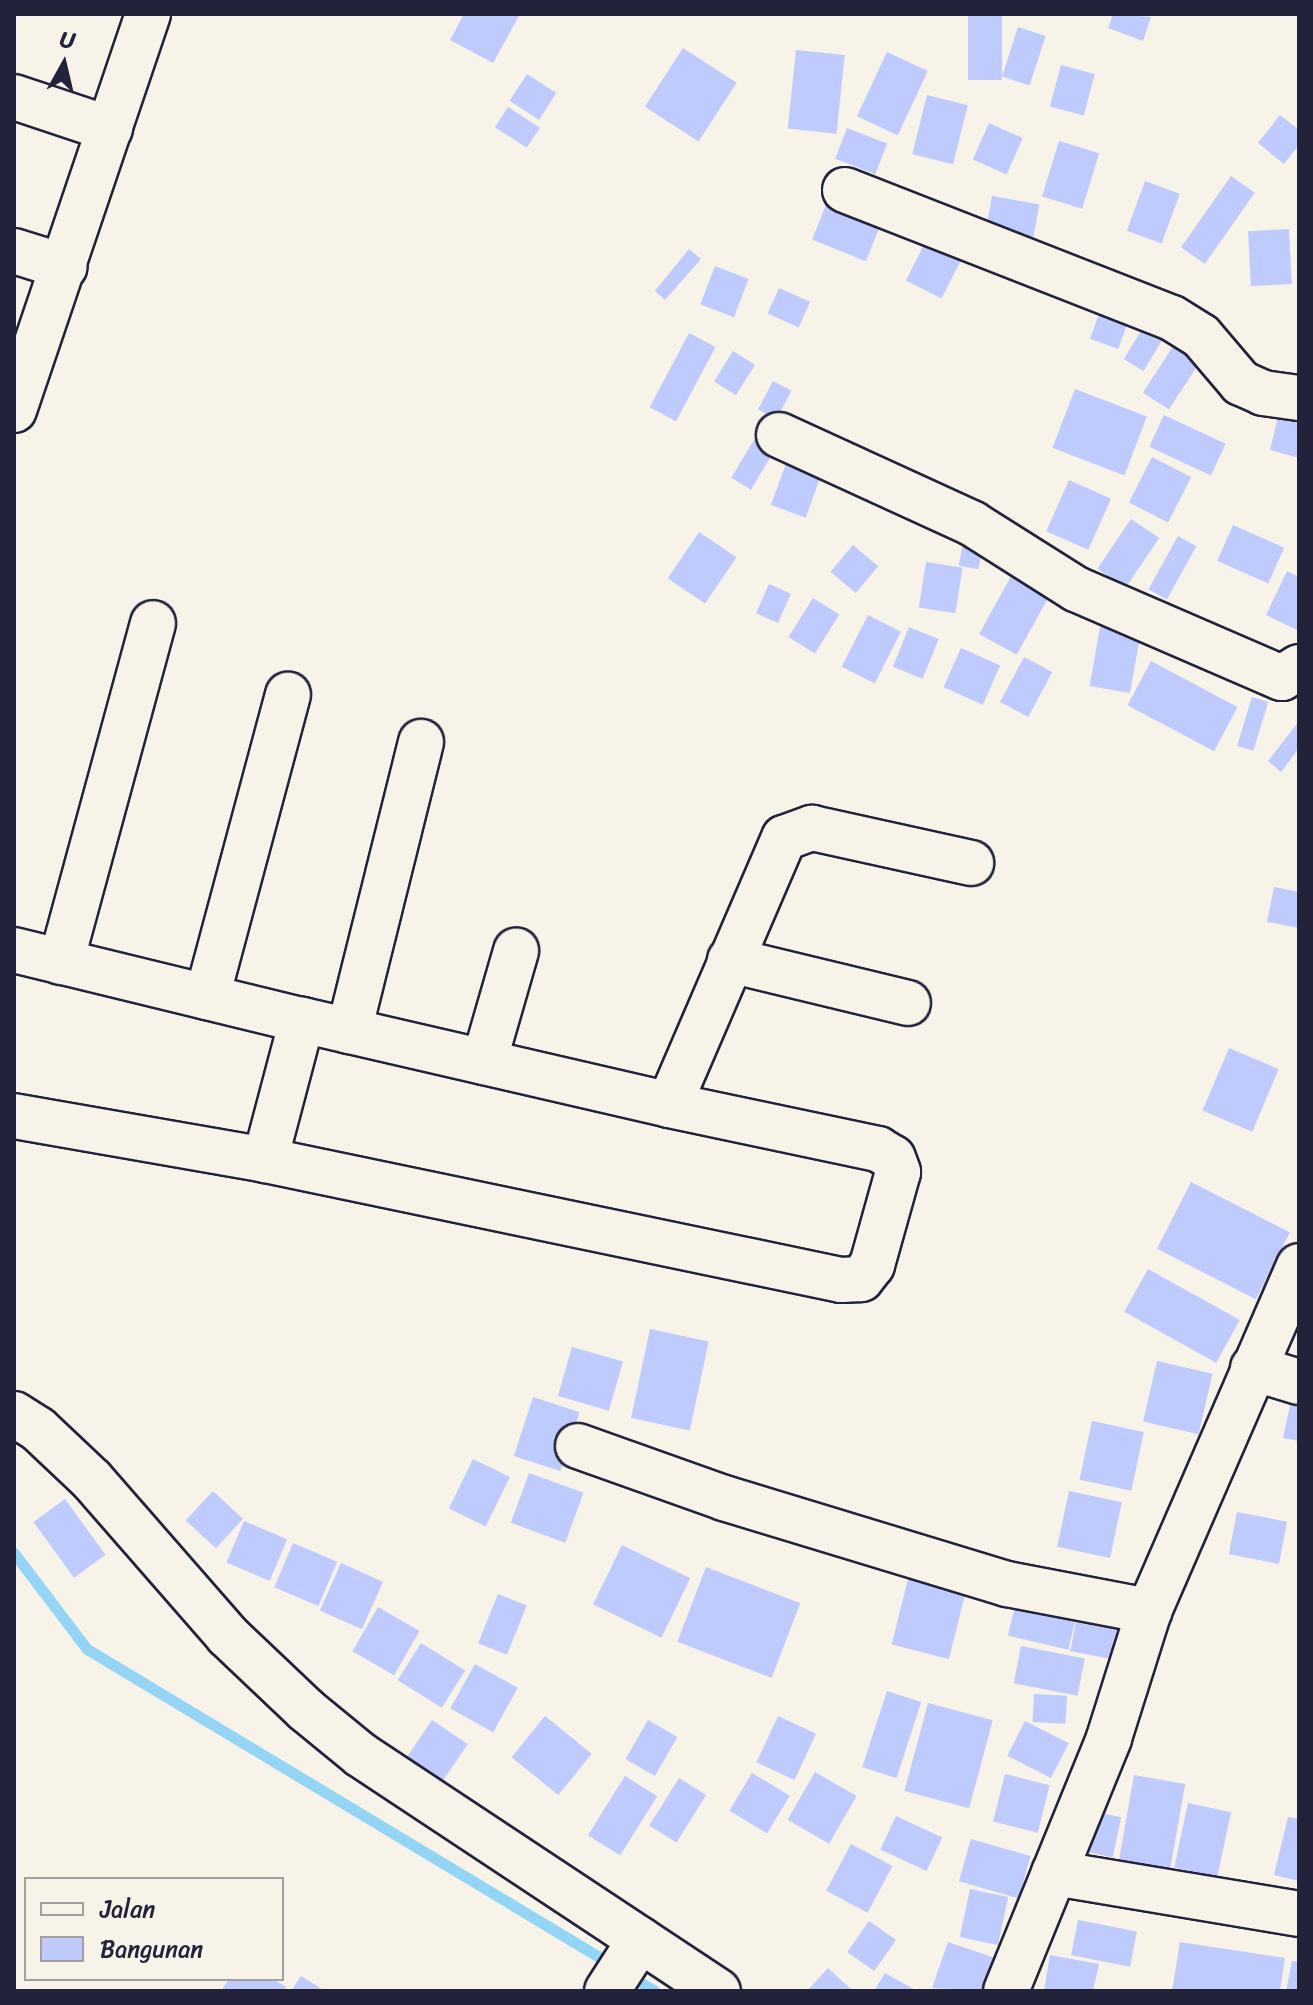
<!DOCTYPE html>
<style>
body{margin:0}
#map{position:relative;width:1313px;height:2005px;overflow:hidden;background:#f7f3e8;font-family:Sriracha,sans-serif}
div>[style]{position:absolute}
.stream>*{height:11px;margin:-5.5px;padding:0 5.5px;transform-origin:5.5px;border-radius:5.5px;background:#94d5f6}
.building>*{inset:0;background:#bfcbfc;transform-origin:0 0}
.roads{filter:drop-shadow(2px 0 #22223b) drop-shadow(-2px 0 #22223b) drop-shadow(0 2px #22223b) drop-shadow(0 -2px #22223b)}
.street>*{height:44px;margin:-22px;padding:0 22px;transform-origin:22px;border-radius:22px;background:#f7f3e8}
.secondary>*{height:44px;margin:-22px;padding:0 22px;transform-origin:22px;border-radius:22px;background:#f7f3e8}
span{translate:-50% -50%;white-space:nowrap;text-align:center;line-height:1.15;-webkit-text-stroke:6px #f7f3e8;paint-order:stroke}
.frame{position:absolute;inset:0;border:16px solid #22223b;pointer-events:none}
.legend{position:absolute;left:24px;top:1877px;width:260px;height:104px;box-sizing:border-box;background:#f7f3e8;border:2px solid #a29fa3;margin:0;padding:10px 14px;list-style:none;font-size:24px;color:#22223b}
.legend li{display:flex;align-items:center;gap:16px;height:40px}
.legend b{width:40px;border:2px solid #a29fa3}
.north{position:absolute;left:24px;top:24px;width:80px;height:80px;-webkit-text-stroke:6px #f7f3e8;paint-order:stroke;rotate:8deg;font-size:22px;font-weight:700;line-height:32px;text-align:center;color:#22223b}
.north::after{content:'';display:block;margin:auto;width:28px;height:36px;background:#22223b;clip-path:polygon(50% 0,100% 100%,50% 72%,0 100%)}
</style>
<div id="map">
<div class="stream">
<i style="left:14px;top:1553px;width:121px;rotate:52.8deg"></i>
<i style="left:87px;top:1649px;width:615px;rotate:31.03deg"></i>
<i style="left:628px;top:1975px;width:31px;rotate:31deg"></i>
</div>
<div class="building">
<i style="clip-path:polygon(464px 14px,520px 14px,493px 63px,450px 40px)"></i>
<i style="left:968px;top:14px;width:34px;height:66px"></i>
<i style="clip-path:polygon(1113px 14px,1151px 17px,1143px 41px,1108px 28px)"></i>
<i style="left:1018px;top:27px;width:29px;height:52px;rotate:18deg"></i>
<i style="left:683px;top:48px;width:64px;height:70px;rotate:33deg"></i>
<i style="left:796px;top:50px;width:49px;height:79px;rotate:6deg"></i>
<i style="left:887px;top:52px;width:45px;height:71px;rotate:25deg"></i>
<i style="left:1061px;top:65px;width:35px;height:43px;rotate:15deg"></i>
<i style="left:527px;top:74px;width:35px;height:32px;rotate:33deg"></i>
<i style="left:927px;top:95px;width:42px;height:61px;rotate:14deg"></i>
<i style="left:508px;top:107px;width:38px;height:24px;rotate:33deg"></i>
<i style="clip-path:polygon(1280px 115px,1299px 130px,1299px 145px,1284px 164px,1258px 143px)"></i>
<i style="left:989px;top:123px;width:37px;height:40px;rotate:24deg"></i>
<i style="left:847px;top:128px;width:43px;height:33px;rotate:21deg"></i>
<i style="left:1059px;top:141px;width:42px;height:58px;rotate:17deg"></i>
<i style="left:1231px;top:176px;width:29px;height:87px;rotate:35deg"></i>
<i style="left:1145px;top:181px;width:37px;height:53px;rotate:20deg"></i>
<i style="left:830px;top:195px;width:58px;height:48px;rotate:22deg"></i>
<i style="left:992px;top:196px;width:48px;height:33px;rotate:10deg"></i>
<i style="left:1289px;top:229px;width:55px;height:41px;rotate:87deg"></i>
<i style="left:929px;top:235px;width:40px;height:51px;rotate:27deg"></i>
<i style="clip-path:polygon(689px 249px,701px 259px,665px 300px,655px 291px)"></i>
<i style="left:715px;top:266px;width:36px;height:41px;rotate:21deg"></i>
<i style="left:779px;top:288px;width:34px;height:28px;rotate:24deg"></i>
<i style="left:1103px;top:303px;width:30px;height:38px;rotate:20deg"></i>
<i style="left:1145px;top:324px;width:23px;height:41px;rotate:31deg"></i>
<i style="left:689px;top:333px;width:30px;height:84px;rotate:28deg"></i>
<i style="left:1181px;top:334px;width:31px;height:70px;rotate:33deg"></i>
<i style="left:733px;top:351px;width:26px;height:36px;rotate:32deg"></i>
<i style="left:773px;top:381px;width:21px;height:32px;rotate:28deg"></i>
<i style="left:1075px;top:389px;width:77px;height:63px;rotate:21deg"></i>
<i style="clip-path:polygon(1282px 401px,1299px 405px,1299px 458px,1270px 450px)"></i>
<i style="left:1164px;top:415px;width:68px;height:35px;rotate:25deg"></i>
<i style="left:757px;top:435px;width:23px;height:50px;rotate:31deg"></i>
<i style="left:1152px;top:457px;width:44px;height:51px;rotate:27deg"></i>
<i style="left:788px;top:458px;width:37px;height:50px;rotate:20deg"></i>
<i style="left:1069px;top:480px;width:46px;height:56px;rotate:24deg"></i>
<i style="left:1131px;top:519px;width:34px;height:60px;rotate:34deg"></i>
<i style="left:1233px;top:525px;width:56px;height:39px;rotate:24deg"></i>
<i style="left:699px;top:532px;width:45px;height:56px;rotate:34deg"></i>
<i style="left:965px;top:533px;width:20px;height:33px;rotate:11deg"></i>
<i style="left:1178px;top:536px;width:21px;height:61px;rotate:29deg"></i>
<i style="left:853px;top:545px;width:33px;height:35px;rotate:40deg"></i>
<i style="left:926px;top:562px;width:37px;height:46px;rotate:9deg"></i>
<i style="left:1014px;top:571px;width:43px;height:72px;rotate:29deg"></i>
<i style="clip-path:polygon(1287px 571px,1299px 577px,1299px 631px,1266px 615px)"></i>
<i style="left:769px;top:584px;width:24px;height:32px;rotate:24deg"></i>
<i style="left:813px;top:598px;width:31px;height:46px;rotate:32deg"></i>
<i style="left:868px;top:615px;width:37px;height:58px;rotate:27deg"></i>
<i style="left:1102px;top:616px;width:41px;height:71px;rotate:10deg"></i>
<i style="left:909px;top:627px;width:32px;height:43px;rotate:22deg"></i>
<i style="left:961px;top:648px;width:43px;height:43px;rotate:24deg"></i>
<i style="left:1024px;top:657px;width:32px;height:51px;rotate:28deg"></i>
<i style="left:1151px;top:661px;width:98px;height:50px;rotate:28deg"></i>
<i style="left:1252px;top:697px;width:17px;height:51px;rotate:17deg"></i>
<i style="clip-path:polygon(1299px 721px,1299px 748px,1281px 772px,1268px 761px)"></i>
<i style="clip-path:polygon(1274px 887px,1299px 892px,1299px 928px,1267px 922px)"></i>
<i style="left:1229px;top:1048px;width:54px;height:68px;rotate:23deg"></i>
<i style="left:1191px;top:1182px;width:111px;height:75px;rotate:27deg"></i>
<i style="left:1148px;top:1269px;width:105px;height:49px;rotate:29deg"></i>
<i style="left:650px;top:1329px;width:60px;height:91px;rotate:12deg"></i>
<i style="left:572px;top:1347px;width:53px;height:51px;rotate:16deg"></i>
<i style="left:1157px;top:1361px;width:57px;height:62px;rotate:13deg"></i>
<i style="clip-path:polygon(1293px 1391px,1299px 1392px,1299px 1441px,1283px 1438px)"></i>
<i style="left:533px;top:1397px;width:49px;height:62px;rotate:18deg"></i>
<i style="left:1092px;top:1421px;width:53px;height:60px;rotate:12deg"></i>
<i style="left:473px;top:1459px;width:41px;height:55px;rotate:26deg"></i>
<i style="left:529px;top:1473px;width:58px;height:53px;rotate:20deg"></i>
<i style="left:213px;top:1491px;width:41px;height:40px;rotate:43deg"></i>
<i style="left:1069px;top:1491px;width:54px;height:57px;rotate:12deg"></i>
<i style="left:65px;top:1499px;width:69px;height:39px;rotate:54deg"></i>
<i style="left:1237px;top:1512px;width:51px;height:43px;rotate:11deg"></i>
<i style="left:244px;top:1521px;width:47px;height:45px;rotate:23deg"></i>
<i style="left:293px;top:1543px;width:48px;height:48px;rotate:23deg"></i>
<i style="left:622px;top:1545px;width:76px;height:66px;rotate:26deg"></i>
<i style="left:341px;top:1563px;width:46px;height:52px;rotate:24deg"></i>
<i style="left:706px;top:1567px;width:101px;height:80px;rotate:21deg"></i>
<i style="left:911px;top:1567px;width:59px;height:80px;rotate:14deg"></i>
<i style="left:1019px;top:1588px;width:62px;height:49px;rotate:13deg"></i>
<i style="left:498px;top:1594px;width:31px;height:53px;rotate:22deg"></i>
<i style="left:1080px;top:1601px;width:63px;height:51px;rotate:11deg"></i>
<i style="left:378px;top:1607px;width:48px;height:51px;rotate:30deg"></i>
<i style="left:421px;top:1643px;width:52px;height:44px;rotate:32deg"></i>
<i style="left:1021px;top:1646px;width:65px;height:38px;rotate:11deg"></i>
<i style="left:475px;top:1664px;width:49px;height:51px;rotate:29deg"></i>
<i style="left:887px;top:1691px;width:36px;height:80px;rotate:18deg"></i>
<i style="left:1034px;top:1694px;width:33px;height:28px;rotate:3deg"></i>
<i style="left:928px;top:1703px;width:67px;height:91px;rotate:15deg"></i>
<i style="left:545px;top:1716px;width:60px;height:53px;rotate:39deg"></i>
<i style="left:778px;top:1716px;width:42px;height:51px;rotate:25deg"></i>
<i style="left:432px;top:1720px;width:43px;height:56px;rotate:34deg"></i>
<i style="left:648px;top:1720px;width:34px;height:45px;rotate:30deg"></i>
<i style="left:1025px;top:1721px;width:49px;height:39px;rotate:27deg"></i>
<i style="left:815px;top:1772px;width:48px;height:55px;rotate:30deg"></i>
<i style="left:752px;top:1773px;width:44px;height:44px;rotate:31deg"></i>
<i style="left:1005px;top:1774px;width:46px;height:49px;rotate:14deg"></i>
<i style="left:1134px;top:1775px;width:52px;height:90px;rotate:10deg"></i>
<i style="left:625px;top:1776px;width:38px;height:70px;rotate:32deg"></i>
<i style="left:679px;top:1778px;width:32px;height:56px;rotate:32deg"></i>
<i style="left:1188px;top:1803px;width:44px;height:66px;rotate:12deg"></i>
<i style="left:1087px;top:1810px;width:35px;height:41px;rotate:12deg"></i>
<i style="left:896px;top:1816px;width:51px;height:37px;rotate:25deg"></i>
<i style="clip-path:polygon(1288px 1817px,1299px 1819px,1299px 1881px,1274px 1875px)"></i>
<i style="left:971px;top:1839px;width:62px;height:44px;rotate:16deg"></i>
<i style="left:851px;top:1844px;width:47px;height:53px;rotate:28deg"></i>
<i style="left:970px;top:1889px;width:39px;height:49px;rotate:12deg"></i>
<i style="left:1078px;top:1920px;width:60px;height:36px;rotate:11deg"></i>
<i style="left:869px;top:1921px;width:33px;height:38px;rotate:35deg"></i>
<i style="clip-path:polygon(948px 1942px,1004px 1961px,994px 1991px,932px 1988px)"></i>
<i style="clip-path:polygon(1180px 1942px,1285px 1958px,1280px 1991px,1172px 1991px)"></i>
<i style="clip-path:polygon(1050px 1955px,1099px 1964px,1093px 1991px,1044px 1991px)"></i>
<i style="clip-path:polygon(1292px 1961px,1299px 1962px,1299px 1991px,1286px 1991px)"></i>
<i style="clip-path:polygon(828px 1968px,853px 1991px,807px 1991px)"></i>
<i style="clip-path:polygon(885px 1973px,917px 1991px,874px 1991px)"></i>
<i style="clip-path:polygon(301px 1976px,325px 1991px,291px 1991px)"></i>
<i style="clip-path:polygon(229px 1979px,273px 1979px,286px 1987px,284px 1991px,221px 1991px)"></i>
</div>
<div class="roads">
<div class="street">
<i style="left:14px;top:97px;width:101px;rotate:18.4deg"></i>
<i style="left:845px;top:190px;width:351px;rotate:21.4deg"></i>
<i style="left:1172px;top:318px;width:34px;rotate:32deg"></i>
<i style="left:1201px;top:336px;width:62px;rotate:49.6deg"></i>
<i style="left:1241px;top:383px;width:24px;rotate:24deg"></i>
<i style="left:1263px;top:393px;width:36px;rotate:8deg"></i>
<i style="left:14px;top:251px;width:53px;rotate:17.4deg"></i>
<i style="left:14px;top:410px;width:418px;rotate:-71.3deg"></i>
<i style="left:779px;top:435px;width:213px;rotate:24.6deg"></i>
<i style="left:973px;top:524px;width:122px;rotate:32.3deg"></i>
<i style="left:1076px;top:589px;width:224px;rotate:23.4deg"></i>
<i style="left:1282px;top:678px;width:20px;rotate:-33deg"></i>
<i style="left:14px;top:950px;width:296px;rotate:13.7deg"></i>
<i style="left:730px;top:960px;width:183px;rotate:13.6deg"></i>
<i style="left:61px;top:962px;width:351px;rotate:-74.8deg"></i>
<i style="left:207px;top:997px;width:313px;rotate:-75deg"></i>
<i style="left:349px;top:1031px;width:298px;rotate:-76deg"></i>
<i style="left:484px;top:1062px;width:116px;rotate:-73.9deg"></i>
<i style="left:669px;top:1105px;width:291px;rotate:-66.7deg"></i>
<i style="left:784px;top:838px;width:30px;rotate:-20deg"></i>
<i style="left:812px;top:828px;width:163px;rotate:12.4deg"></i>
<i style="left:14px;top:1116px;width:255px;rotate:9.9deg"></i>
<i style="left:265px;top:1160px;width:145px;rotate:-75.2deg"></i>
<i style="left:302px;top:1020px;width:377px;rotate:13deg"></i>
<i style="left:669px;top:1105px;width:214px;rotate:11.9deg"></i>
<i style="left:878px;top:1149px;width:17px;rotate:31deg"></i>
<i style="left:893px;top:1158px;width:15px;rotate:70deg"></i>
<i style="left:898px;top:1172px;width:97px;rotate:105.6deg"></i>
<i style="left:872px;top:1265px;width:18px;rotate:128deg"></i>
<i style="left:861px;top:1279px;width:20px;rotate:177deg"></i>
<i style="left:841px;top:1280px;width:588px;rotate:-168.23deg"></i>
<i style="left:1253px;top:1368px;width:48px;rotate:16.9deg"></i>
<i style="left:578px;top:1446px;width:155px;rotate:19.6deg"></i>
<i style="left:724px;top:1498px;width:296px;rotate:16.9deg"></i>
<i style="left:1007px;top:1584px;width:145px;rotate:10.8deg"></i>
<i style="left:1054px;top:1873px;width:248px;rotate:9.5deg"></i>
<i style="left:607px;top:1991px;width:61px;rotate:-57.1deg"></i>
<i style="left:1006px;top:1991px;width:273px;rotate:-67.8deg"></i>
<i style="left:1109px;top:1738px;width:133px;rotate:-72.5deg"></i>
<i style="left:1149px;top:1611px;width:376px;rotate:-66.5deg"></i>
</div>
<div class="secondary">
<i style="left:14px;top:1414px;width:28px;rotate:32deg"></i>
<i style="left:38px;top:1429px;width:74px;rotate:43.4deg"></i>
<i style="left:92px;top:1480px;width:206px;rotate:48.9deg"></i>
<i style="left:227px;top:1635px;width:109px;rotate:43.5deg"></i>
<i style="left:306px;top:1710px;width:71px;rotate:39.3deg"></i>
<i style="left:361px;top:1755px;width:428px;rotate:33.5deg"></i>
</div>
</div>
<div class="frame"></div>
<ul class="legend">
<li><b style="height:10px;background:#f7f3e8"></b>Jalan</li>
<li><b style="height:22px;background:#bfcbfc"></b>Bangunan</li>
</ul>
<div class="north">U</div>
</div>
